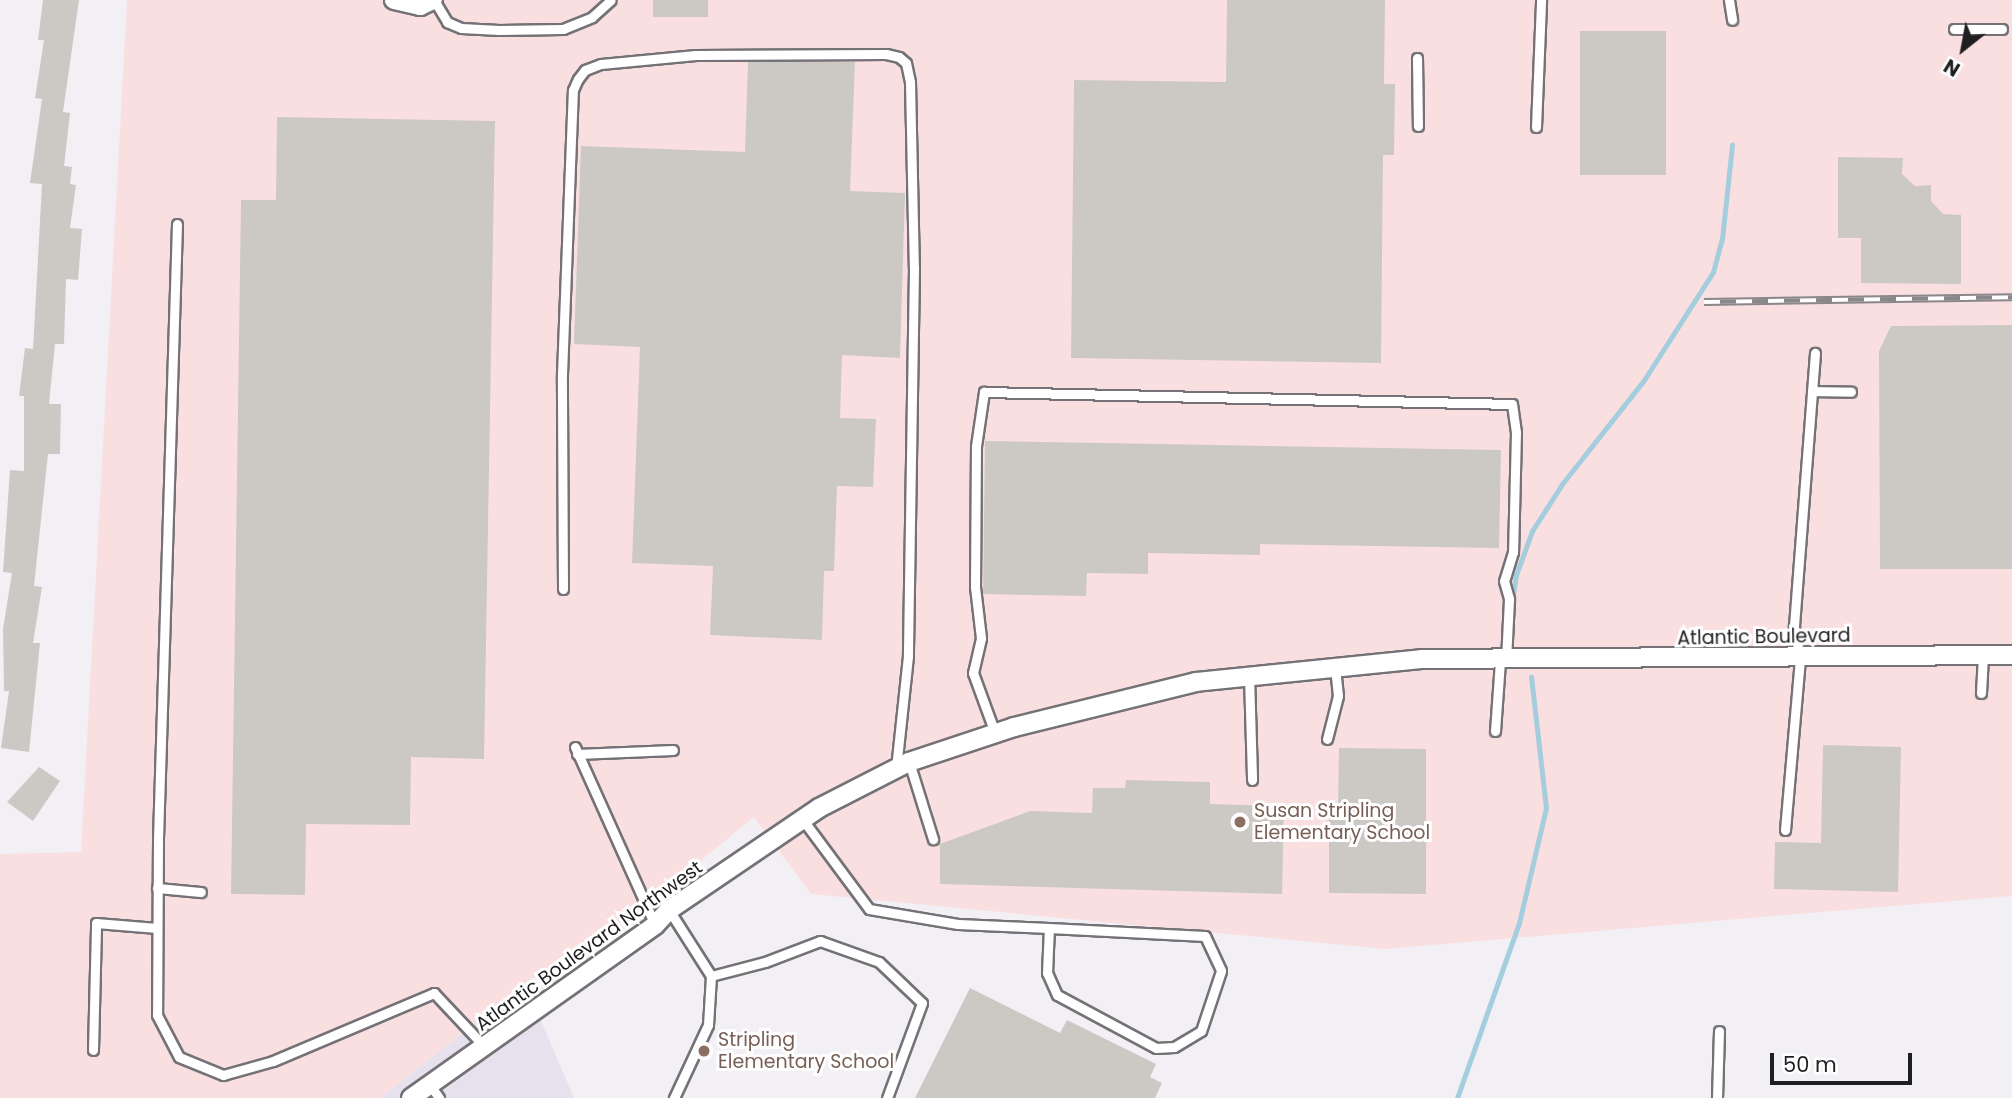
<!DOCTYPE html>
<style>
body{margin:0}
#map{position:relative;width:2012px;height:1098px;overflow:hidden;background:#f2f0f4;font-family:Poppins,sans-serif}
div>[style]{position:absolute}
.built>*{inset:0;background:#e6e1ec}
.industrial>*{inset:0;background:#fadfe1}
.stream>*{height:5px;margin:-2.5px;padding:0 2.5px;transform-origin:2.5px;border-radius:2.5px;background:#a4cddd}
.building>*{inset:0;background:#ccc9c5;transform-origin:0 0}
.roads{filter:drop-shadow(2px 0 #747276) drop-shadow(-2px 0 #747276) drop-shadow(0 2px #747276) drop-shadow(0 -2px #747276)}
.service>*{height:9px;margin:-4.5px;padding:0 4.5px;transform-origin:4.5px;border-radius:4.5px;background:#fff}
.minor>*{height:18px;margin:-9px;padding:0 9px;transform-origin:9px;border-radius:9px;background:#fff}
.rail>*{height:8px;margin-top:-4px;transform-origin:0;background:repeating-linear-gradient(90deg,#fefeff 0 16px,#89878a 0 32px);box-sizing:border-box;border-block:2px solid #89878a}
.dots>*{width:19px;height:19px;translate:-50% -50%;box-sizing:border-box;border:4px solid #fefeff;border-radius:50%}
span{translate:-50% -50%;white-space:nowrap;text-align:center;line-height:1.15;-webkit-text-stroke:6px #fefeff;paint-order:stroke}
.street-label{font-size:19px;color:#1f1e20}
.education-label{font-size:19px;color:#785e54}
.left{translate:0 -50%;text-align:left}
.north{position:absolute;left:1928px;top:14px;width:70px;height:70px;-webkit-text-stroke:5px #fefeff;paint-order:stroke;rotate:211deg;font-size:19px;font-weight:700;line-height:28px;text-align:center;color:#1f1e20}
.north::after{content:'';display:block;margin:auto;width:24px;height:32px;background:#1f1e20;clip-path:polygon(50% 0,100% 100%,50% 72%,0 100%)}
.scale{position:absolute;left:1770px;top:1053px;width:142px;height:32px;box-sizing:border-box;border:4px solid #1f1e20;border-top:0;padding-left:9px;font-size:21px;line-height:24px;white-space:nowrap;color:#1f1e20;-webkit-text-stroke:5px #fefeff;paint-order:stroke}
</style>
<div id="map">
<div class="built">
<i style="clip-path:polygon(525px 983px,574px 1098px,380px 1098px)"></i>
</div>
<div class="industrial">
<i style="clip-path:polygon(127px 0,2012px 0,2012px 896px,1385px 949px,811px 894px,754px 817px,643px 908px,525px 983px,380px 1098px,0 1098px,0 854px,81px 852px)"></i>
</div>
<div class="stream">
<i style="left:1512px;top:600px;width:25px;rotate:-81deg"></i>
<i style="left:1516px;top:575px;width:47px;rotate:-70deg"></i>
<i style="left:1532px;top:531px;width:56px;rotate:-57.4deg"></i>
<i style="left:1562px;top:484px;width:132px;rotate:-51.7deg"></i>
<i style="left:1644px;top:380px;width:128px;rotate:-57.4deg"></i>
<i style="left:1713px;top:272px;width:34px;rotate:-75deg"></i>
<i style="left:1722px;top:239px;width:95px;rotate:-83.9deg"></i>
<i style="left:1457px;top:1098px;width:186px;rotate:-70.5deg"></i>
<i style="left:1519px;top:923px;width:118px;rotate:-76.8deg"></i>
<i style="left:1546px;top:808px;width:132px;rotate:-96.5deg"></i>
</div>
<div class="building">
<i style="clip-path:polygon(43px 0,79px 0,63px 112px,70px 113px,64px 166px,72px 167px,70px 184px,76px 185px,70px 228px,82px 229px,78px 280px,66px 279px,64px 344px,55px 344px,49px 404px,61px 404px,60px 454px,48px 454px,34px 586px,42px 587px,33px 643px,40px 643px,29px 752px,1px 748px,9px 691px,4px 691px,3px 629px,12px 573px,3px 572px,10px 470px,24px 471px,24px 396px,19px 396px,25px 348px,33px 349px,42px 184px,30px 183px,42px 99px,35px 98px,44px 40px,38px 40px)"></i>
<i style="left:653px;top:0;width:55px;height:17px"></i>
<i style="clip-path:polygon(1227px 0,1385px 0,1384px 84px,1395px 84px,1394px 155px,1383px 155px,1381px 363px,1071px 358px,1074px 80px,1226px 82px)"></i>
<i style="left:1666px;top:31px;width:144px;height:86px;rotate:90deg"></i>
<i style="clip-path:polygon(748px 62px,855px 62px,850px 191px,905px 193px,900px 358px,842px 355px,840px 418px,876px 419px,873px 487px,837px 486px,834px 571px,824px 571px,822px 640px,710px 635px,713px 566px,632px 563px,640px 347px,574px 344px,581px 146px,745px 152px)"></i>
<i style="clip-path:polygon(277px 117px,495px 121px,484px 759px,411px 757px,410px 825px,306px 824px,305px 895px,231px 894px,241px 200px,276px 200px)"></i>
<i style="clip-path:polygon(1838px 157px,1903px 158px,1902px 174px,1915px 186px,1931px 185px,1931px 201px,1943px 214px,1961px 215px,1961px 284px,1861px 283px,1861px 238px,1838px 238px)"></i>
<i style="clip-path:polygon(2012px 325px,2012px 569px,1880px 569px,1879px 351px,1891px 326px)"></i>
<i style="clip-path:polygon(985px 441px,1501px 450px,1499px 548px,1260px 544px,1260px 555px,1148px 553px,1148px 574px,1087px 573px,1086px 596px,983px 594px)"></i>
<i style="clip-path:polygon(1823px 745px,1901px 747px,1898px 892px,1774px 889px,1775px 842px,1821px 843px)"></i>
<i style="clip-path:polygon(1339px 748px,1426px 749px,1426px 894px,1329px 893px,1329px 807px,1338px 807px)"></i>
<i style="clip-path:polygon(39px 767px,60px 781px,33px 821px,7px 802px)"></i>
<i style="clip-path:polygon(1126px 780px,1210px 782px,1210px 804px,1284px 806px,1282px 894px,940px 884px,940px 844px,1030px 811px,1092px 813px,1093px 788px,1125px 788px)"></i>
<i style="clip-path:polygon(970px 988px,1060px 1033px,1067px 1020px,1156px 1064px,1150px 1077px,1162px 1083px,1155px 1098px,915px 1098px)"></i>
</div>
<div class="roads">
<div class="service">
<i style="left:434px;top:0;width:26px;rotate:59deg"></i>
<i style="left:447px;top:22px;width:15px;rotate:23deg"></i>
<i style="left:461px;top:28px;width:38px;rotate:3deg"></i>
<i style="left:499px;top:30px;width:64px;rotate:-0.9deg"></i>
<i style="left:563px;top:29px;width:31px;rotate:-22deg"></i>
<i style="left:592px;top:17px;width:25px;rotate:-42deg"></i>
<i style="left:1729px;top:0;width:20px;rotate:81deg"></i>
<i style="left:1954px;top:29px;width:48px"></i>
<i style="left:1417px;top:58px;width:68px;rotate:89.2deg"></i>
<i style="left:1536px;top:127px;width:127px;rotate:-87.7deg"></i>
<i style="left:177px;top:224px;width:616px;rotate:91.77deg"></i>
<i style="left:158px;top:840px;width:175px;rotate:90.3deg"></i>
<i style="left:157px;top:1015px;width:47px;rotate:62.4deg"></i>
<i style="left:179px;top:1057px;width:48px;rotate:22.2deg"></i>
<i style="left:223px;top:1075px;width:52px;rotate:-15.6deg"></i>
<i style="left:273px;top:1061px;width:175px;rotate:-22.9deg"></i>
<i style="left:434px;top:993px;width:73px;rotate:46.7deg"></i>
<i style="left:1812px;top:391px;width:39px;rotate:1deg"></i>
<i style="left:563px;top:589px;width:215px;rotate:-90.3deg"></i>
<i style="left:562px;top:374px;width:284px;rotate:-87.8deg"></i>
<i style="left:573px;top:90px;width:12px;rotate:-66deg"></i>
<i style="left:578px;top:79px;width:11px;rotate:-52deg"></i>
<i style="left:585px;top:70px;width:17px;rotate:-21deg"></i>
<i style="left:601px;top:64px;width:95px;rotate:-5.4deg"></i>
<i style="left:696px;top:55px;width:190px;rotate:-0.3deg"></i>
<i style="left:886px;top:54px;width:13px;rotate:13deg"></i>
<i style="left:899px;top:57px;width:9px;rotate:41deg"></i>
<i style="left:906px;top:63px;width:19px;rotate:78deg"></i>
<i style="left:910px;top:82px;width:186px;rotate:88.8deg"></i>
<i style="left:914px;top:268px;width:388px;rotate:90.9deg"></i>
<i style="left:908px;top:656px;width:113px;rotate:96.1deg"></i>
<i style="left:1249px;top:676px;width:104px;rotate:88.3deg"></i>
<i style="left:1981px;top:693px;width:38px;rotate:-87deg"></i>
<i style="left:1495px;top:731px;width:70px;rotate:-85.9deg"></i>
<i style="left:995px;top:733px;width:64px;rotate:-110.1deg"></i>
<i style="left:973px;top:673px;width:36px;rotate:-77deg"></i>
<i style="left:981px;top:638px;width:51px;rotate:-96.7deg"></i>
<i style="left:975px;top:587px;width:141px;rotate:-89.6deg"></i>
<i style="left:976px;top:446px;width:55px;rotate:-81.6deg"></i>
<i style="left:984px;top:392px;width:528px;rotate:1.3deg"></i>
<i style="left:1512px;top:404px;width:28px;rotate:82deg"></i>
<i style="left:1516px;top:432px;width:120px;rotate:91.4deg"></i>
<i style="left:1513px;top:552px;width:30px;rotate:107deg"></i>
<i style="left:1504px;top:581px;width:19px;rotate:74deg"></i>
<i style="left:1509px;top:599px;width:62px;rotate:92.8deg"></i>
<i style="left:1327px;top:739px;width:44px;rotate:-75.7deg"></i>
<i style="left:1338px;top:696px;width:28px;rotate:-96deg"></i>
<i style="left:575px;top:747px;width:195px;rotate:65.8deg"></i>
<i style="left:577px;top:754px;width:96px;rotate:-2.4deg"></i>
<i style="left:909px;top:762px;width:81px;rotate:72.7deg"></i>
<i style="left:803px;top:820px;width:111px;rotate:53.4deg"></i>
<i style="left:869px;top:909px;width:90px;rotate:9.6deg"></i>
<i style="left:958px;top:924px;width:91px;rotate:2.5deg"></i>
<i style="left:1049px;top:928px;width:156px;rotate:2.9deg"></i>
<i style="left:1205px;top:936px;width:38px;rotate:65deg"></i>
<i style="left:1221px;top:971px;width:63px;rotate:108.4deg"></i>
<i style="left:1201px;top:1031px;width:31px;rotate:149deg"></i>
<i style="left:1174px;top:1047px;width:18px;rotate:177deg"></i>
<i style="left:1156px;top:1048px;width:112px;rotate:-151.8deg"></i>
<i style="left:1057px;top:995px;width:24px;rotate:-114deg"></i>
<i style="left:1047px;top:973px;width:45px;rotate:-87.5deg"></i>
<i style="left:1785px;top:830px;width:173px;rotate:-85deg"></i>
<i style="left:1800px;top:658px;width:33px;rotate:-101deg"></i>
<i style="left:1794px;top:626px;width:274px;rotate:-85.6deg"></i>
<i style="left:157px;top:888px;width:44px;rotate:5.2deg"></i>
<i style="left:669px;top:910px;width:78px;rotate:57.5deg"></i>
<i style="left:711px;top:976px;width:49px;rotate:93.5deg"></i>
<i style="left:708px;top:1025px;width:81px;rotate:115deg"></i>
<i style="left:711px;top:976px;width:56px;rotate:-14.5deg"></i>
<i style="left:765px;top:962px;width:59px;rotate:-20.9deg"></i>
<i style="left:820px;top:941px;width:63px;rotate:19.6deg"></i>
<i style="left:879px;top:962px;width:59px;rotate:43.6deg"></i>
<i style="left:922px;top:1003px;width:101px;rotate:110.2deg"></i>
<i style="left:93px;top:1050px;width:127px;rotate:-88.6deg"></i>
<i style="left:96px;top:923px;width:61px;rotate:4.7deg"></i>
<i style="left:430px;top:1085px;width:16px;rotate:55deg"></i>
<i style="left:1717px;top:1098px;width:67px;rotate:-88.3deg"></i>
</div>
<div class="minor">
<i style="left:394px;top:0;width:27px;rotate:13deg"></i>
<i style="left:420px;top:6px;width:14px;rotate:-25deg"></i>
<i style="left:411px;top:1098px;width:299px;rotate:-35.3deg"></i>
<i style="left:655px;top:925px;width:21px;rotate:-47deg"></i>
<i style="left:669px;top:910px;width:181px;rotate:-34.2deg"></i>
<i style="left:819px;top:808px;width:101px;rotate:-27.1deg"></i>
<i style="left:909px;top:762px;width:111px;rotate:-18.4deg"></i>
<i style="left:1014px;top:727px;width:187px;rotate:-13.9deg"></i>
<i style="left:1196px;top:682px;width:227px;rotate:-5.8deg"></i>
<i style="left:1422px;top:659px;width:590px;rotate:-0.39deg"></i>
</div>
</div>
<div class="rail">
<i style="left:1704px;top:302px;width:308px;rotate:-0.9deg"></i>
</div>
<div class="dots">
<i style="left:1240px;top:822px;background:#8d6e63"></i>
<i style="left:704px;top:1051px;background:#8d6e63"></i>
</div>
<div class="street-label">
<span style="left:1764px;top:637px;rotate:-1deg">Atlantic Boulevard</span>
<span style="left:589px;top:946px;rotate:-36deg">Atlantic Boulevard Northwest</span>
</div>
<div class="education-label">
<span class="left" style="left:1254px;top:822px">Susan Stripling<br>Elementary School</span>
<span class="left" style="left:718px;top:1051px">Stripling<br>Elementary School</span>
</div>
<div class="north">N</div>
<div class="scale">50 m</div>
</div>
